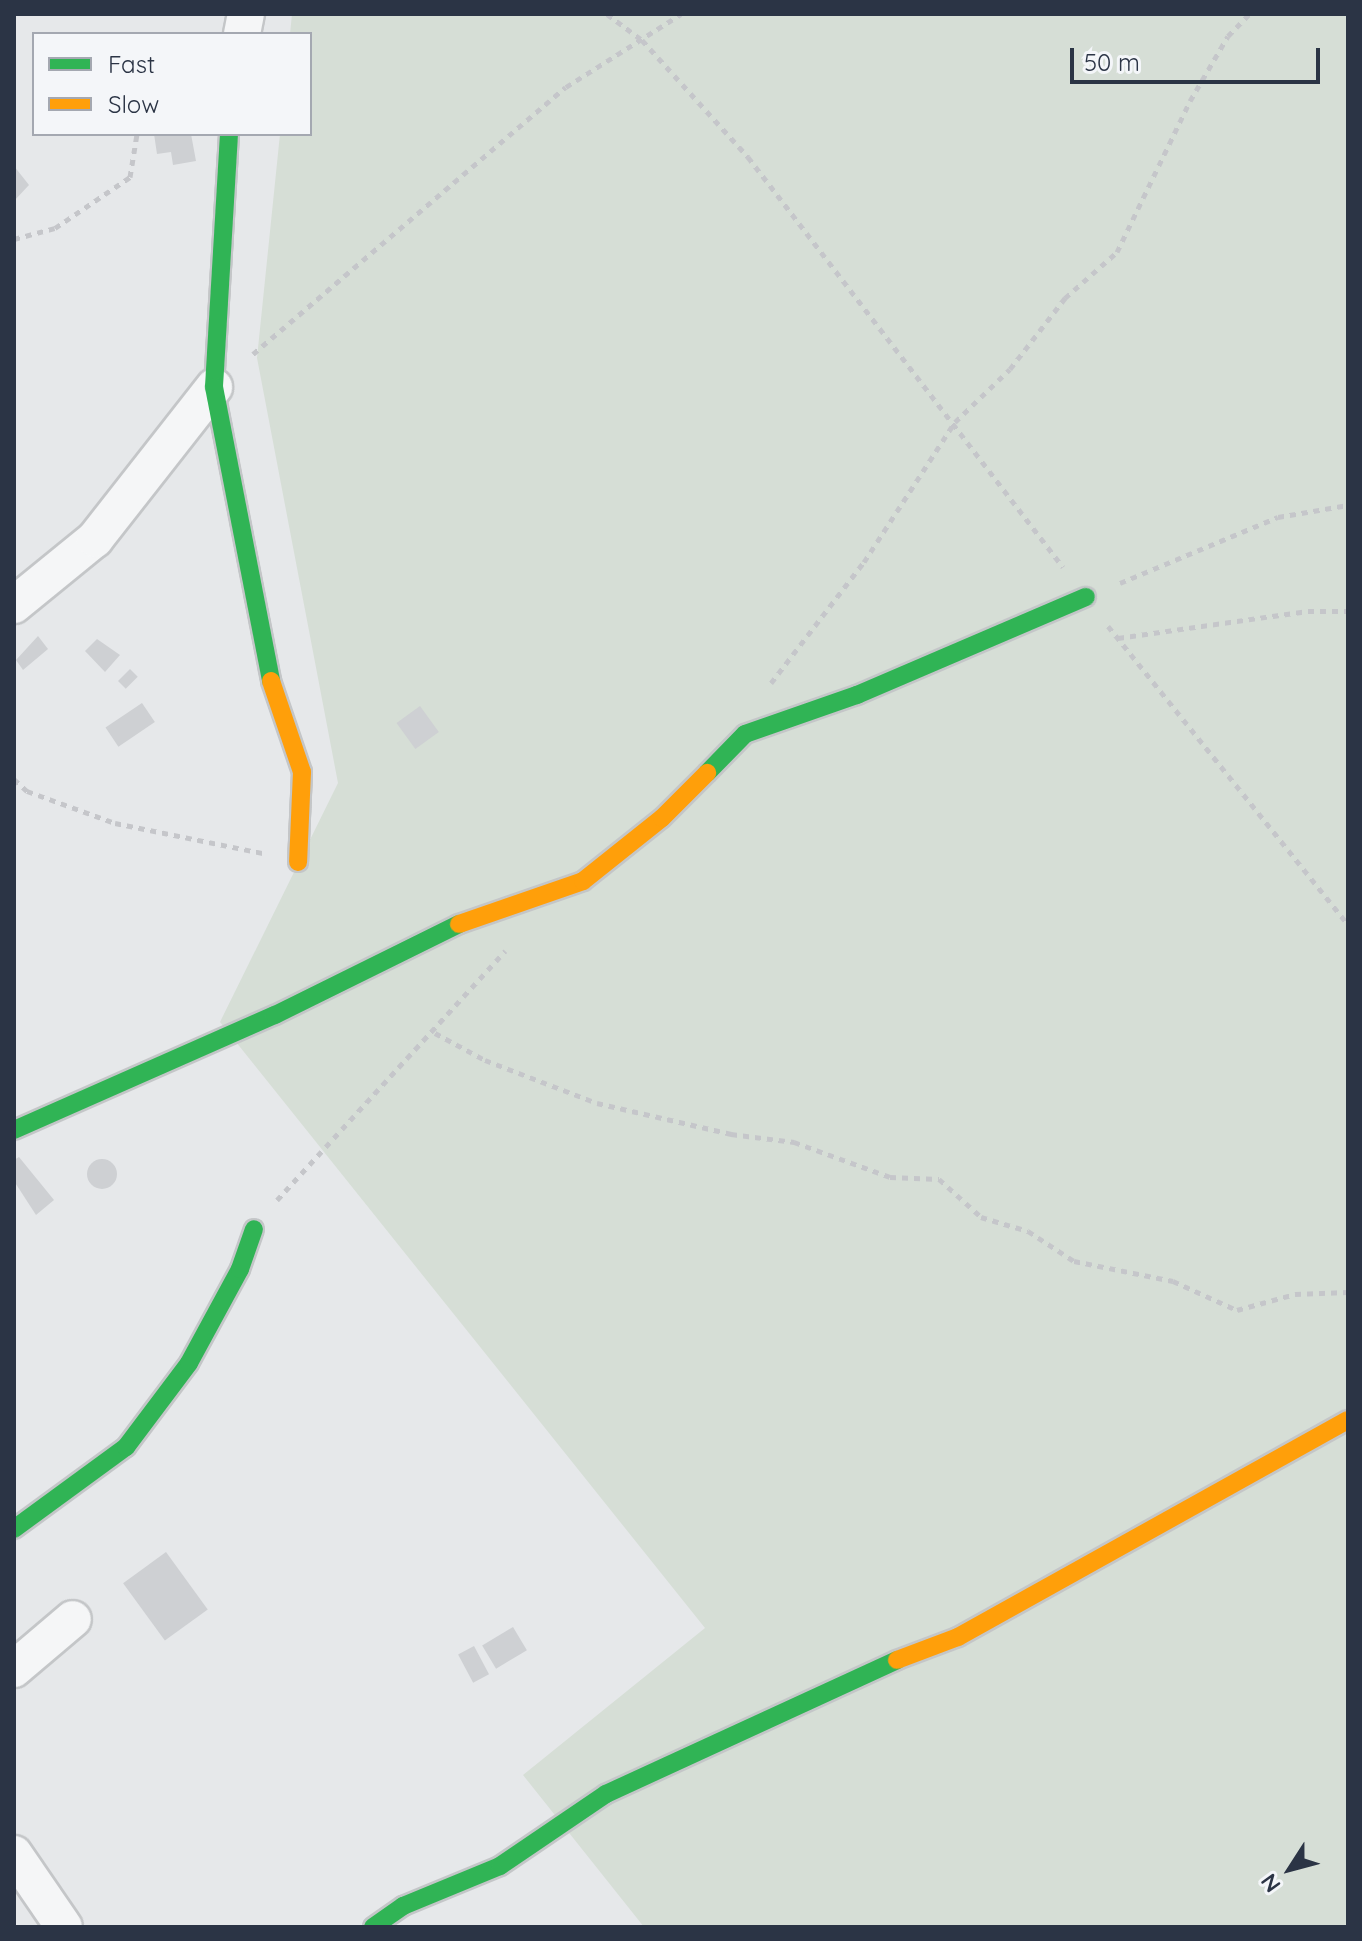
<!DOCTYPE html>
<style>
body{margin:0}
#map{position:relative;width:1362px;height:1941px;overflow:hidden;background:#e6e8ea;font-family:Quicksand,sans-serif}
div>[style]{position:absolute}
.green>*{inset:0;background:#d6ded6}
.building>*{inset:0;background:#ced0d3;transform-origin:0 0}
.round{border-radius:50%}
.path>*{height:5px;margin-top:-2.5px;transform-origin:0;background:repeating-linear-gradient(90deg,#c5c6ca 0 6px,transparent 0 12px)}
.roads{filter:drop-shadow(2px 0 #c4c6c8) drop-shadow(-2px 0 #c4c6c8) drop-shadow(0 2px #c4c6c8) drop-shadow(0 -2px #c4c6c8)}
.street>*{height:36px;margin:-18px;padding:0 18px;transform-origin:18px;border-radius:18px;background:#f5f6f7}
.fast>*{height:18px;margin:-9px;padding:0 9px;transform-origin:9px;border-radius:9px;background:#30b455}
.slow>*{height:18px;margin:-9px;padding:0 9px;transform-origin:9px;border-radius:9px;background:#ff9f0a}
span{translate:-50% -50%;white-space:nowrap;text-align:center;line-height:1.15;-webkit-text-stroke:7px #f4f6f9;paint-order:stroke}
.frame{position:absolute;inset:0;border:16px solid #2b3445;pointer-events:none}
.legend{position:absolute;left:32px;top:32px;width:280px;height:104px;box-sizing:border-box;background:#f4f6f9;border:2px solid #a4a8b1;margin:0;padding:10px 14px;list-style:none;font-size:24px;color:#2b3445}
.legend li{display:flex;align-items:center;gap:16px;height:40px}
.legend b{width:40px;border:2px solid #a4a8b1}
.north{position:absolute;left:1250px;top:1829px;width:80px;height:80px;-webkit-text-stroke:6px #f4f6f9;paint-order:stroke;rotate:234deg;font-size:22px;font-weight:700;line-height:32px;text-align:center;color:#2b3445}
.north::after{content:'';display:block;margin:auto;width:28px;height:36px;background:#2b3445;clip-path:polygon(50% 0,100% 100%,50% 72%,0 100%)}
.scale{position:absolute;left:1070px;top:48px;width:250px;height:36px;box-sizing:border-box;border:4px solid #2b3445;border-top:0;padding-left:10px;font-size:24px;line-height:28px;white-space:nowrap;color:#2b3445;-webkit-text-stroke:6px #f4f6f9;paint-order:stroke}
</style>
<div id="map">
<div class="green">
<i style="clip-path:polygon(292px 14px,1348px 14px,1348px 1927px,644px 1927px,523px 1775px,705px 1628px,220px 1022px,338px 783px,257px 358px,280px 134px,310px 134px,310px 34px,290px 34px)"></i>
</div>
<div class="building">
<i style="clip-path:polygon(154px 134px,191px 134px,196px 161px,173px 165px,171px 152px,157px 154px)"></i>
<i style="clip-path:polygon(14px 166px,29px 185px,14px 201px)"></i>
<i style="clip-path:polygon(38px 636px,48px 649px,23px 670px,16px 660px)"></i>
<i style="clip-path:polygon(97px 639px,120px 655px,105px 672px,85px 651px)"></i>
<i style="left:130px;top:669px;width:11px;height:17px;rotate:45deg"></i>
<i style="left:142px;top:703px;width:23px;height:44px;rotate:56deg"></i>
<i style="left:420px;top:706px;width:32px;height:29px;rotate:54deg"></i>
<i style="clip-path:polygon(19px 1157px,54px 1200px,36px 1215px,14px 1181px,14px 1160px)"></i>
<i class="round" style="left:87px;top:1159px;width:30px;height:30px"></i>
<i style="left:166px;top:1552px;width:71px;height:53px;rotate:54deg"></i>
<i style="left:513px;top:1627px;width:27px;height:36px;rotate:59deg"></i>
<i style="left:474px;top:1646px;width:32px;height:18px;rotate:62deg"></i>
</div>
<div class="path">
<i style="left:607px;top:14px;width:44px;rotate:36.6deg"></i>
<i style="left:642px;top:40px;width:158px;rotate:47.8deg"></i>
<i style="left:748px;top:157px;width:517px;rotate:52.47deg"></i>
<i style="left:14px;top:239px;width:42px;rotate:-15deg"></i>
<i style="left:55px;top:228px;width:91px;rotate:-34.2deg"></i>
<i style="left:130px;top:177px;width:44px;rotate:-80.8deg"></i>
<i style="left:253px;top:354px;width:411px;rotate:-40.5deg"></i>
<i style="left:566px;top:87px;width:136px;rotate:-32.4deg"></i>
<i style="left:1120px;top:583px;width:171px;rotate:-22.7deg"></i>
<i style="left:1278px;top:517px;width:71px;rotate:-9.7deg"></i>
<i style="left:1108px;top:626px;width:383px;rotate:51.2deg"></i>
<i style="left:1118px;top:638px;width:192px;rotate:-8.1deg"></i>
<i style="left:1308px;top:611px;width:40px"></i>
<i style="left:771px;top:683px;width:153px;rotate:-52.5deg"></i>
<i style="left:864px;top:562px;width:167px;rotate:-57deg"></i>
<i style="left:955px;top:422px;width:76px;rotate:-43.9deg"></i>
<i style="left:1010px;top:369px;width:90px;rotate:-52.2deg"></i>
<i style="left:1065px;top:298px;width:69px;rotate:-41.5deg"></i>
<i style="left:1117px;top:252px;width:168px;rotate:-64.2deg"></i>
<i style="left:1190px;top:101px;width:75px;rotate:-59.7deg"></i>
<i style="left:1228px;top:36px;width:30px;rotate:-46deg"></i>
<i style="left:14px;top:779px;width:18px;rotate:43deg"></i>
<i style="left:27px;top:791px;width:94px;rotate:20deg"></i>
<i style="left:115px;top:823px;width:151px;rotate:11.5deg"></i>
<i style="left:435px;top:1033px;width:57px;rotate:28.4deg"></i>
<i style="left:485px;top:1060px;width:120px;rotate:21deg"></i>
<i style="left:597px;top:1103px;width:138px;rotate:13deg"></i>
<i style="left:731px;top:1134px;width:64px;rotate:7.2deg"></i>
<i style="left:794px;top:1142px;width:102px;rotate:20deg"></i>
<i style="left:890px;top:1177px;width:49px;rotate:2.3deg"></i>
<i style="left:939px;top:1179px;width:57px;rotate:42.1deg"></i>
<i style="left:981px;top:1217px;width:49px;rotate:16.6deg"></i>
<i style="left:1028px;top:1231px;width:55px;rotate:33.1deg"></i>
<i style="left:1074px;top:1261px;width:101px;rotate:11.4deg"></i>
<i style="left:1173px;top:1281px;width:70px;rotate:24.4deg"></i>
<i style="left:1237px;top:1310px;width:60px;rotate:-15.4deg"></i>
<i style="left:1295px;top:1294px;width:53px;rotate:-2.2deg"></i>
<i style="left:277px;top:1200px;width:338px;rotate:-47.5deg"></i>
</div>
<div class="roads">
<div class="street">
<i style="left:242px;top:34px;width:20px;rotate:-79deg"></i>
<i style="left:14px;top:605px;width:104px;rotate:-39.2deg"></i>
<i style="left:95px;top:539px;width:193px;rotate:-51.9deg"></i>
<i style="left:14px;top:1669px;width:77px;rotate:-40.3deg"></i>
<i style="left:14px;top:1854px;width:88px;rotate:55.6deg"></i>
</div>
<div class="fast">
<i style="left:229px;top:134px;width:253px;rotate:93.4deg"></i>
<i style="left:214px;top:387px;width:299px;rotate:79deg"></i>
<i style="left:707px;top:773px;width:54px;rotate:-45.7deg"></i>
<i style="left:745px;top:734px;width:119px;rotate:-19.2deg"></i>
<i style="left:857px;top:695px;width:249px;rotate:-23.2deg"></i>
<i style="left:14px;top:1130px;width:285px;rotate:-23.8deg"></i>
<i style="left:275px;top:1015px;width:205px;rotate:-26.3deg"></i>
<i style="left:14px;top:1529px;width:139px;rotate:-36.2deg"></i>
<i style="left:126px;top:1447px;width:105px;rotate:-53.1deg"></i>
<i style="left:189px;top:1363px;width:107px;rotate:-61.5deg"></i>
<i style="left:240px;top:1269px;width:42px;rotate:-70.7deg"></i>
<i style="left:373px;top:1927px;width:37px;rotate:-35deg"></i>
<i style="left:403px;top:1906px;width:105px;rotate:-22.4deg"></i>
<i style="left:500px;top:1866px;width:128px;rotate:-34.2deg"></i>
<i style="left:606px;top:1794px;width:320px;rotate:-24.7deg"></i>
</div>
<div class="slow">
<i style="left:271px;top:681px;width:96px;rotate:71.2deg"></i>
<i style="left:302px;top:772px;width:90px;rotate:92.5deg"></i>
<i style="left:459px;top:924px;width:131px;rotate:-19.1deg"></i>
<i style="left:583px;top:881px;width:101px;rotate:-38.6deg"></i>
<i style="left:662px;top:818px;width:64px;rotate:-45deg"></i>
<i style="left:897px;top:1660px;width:65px;rotate:-20.7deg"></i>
<i style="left:958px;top:1637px;width:446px;rotate:-29.1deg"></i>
</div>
</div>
<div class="frame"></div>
<ul class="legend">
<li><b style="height:10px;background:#30b455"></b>Fast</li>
<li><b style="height:10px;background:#ff9f0a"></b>Slow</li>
</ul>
<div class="north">N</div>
<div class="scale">50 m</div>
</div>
